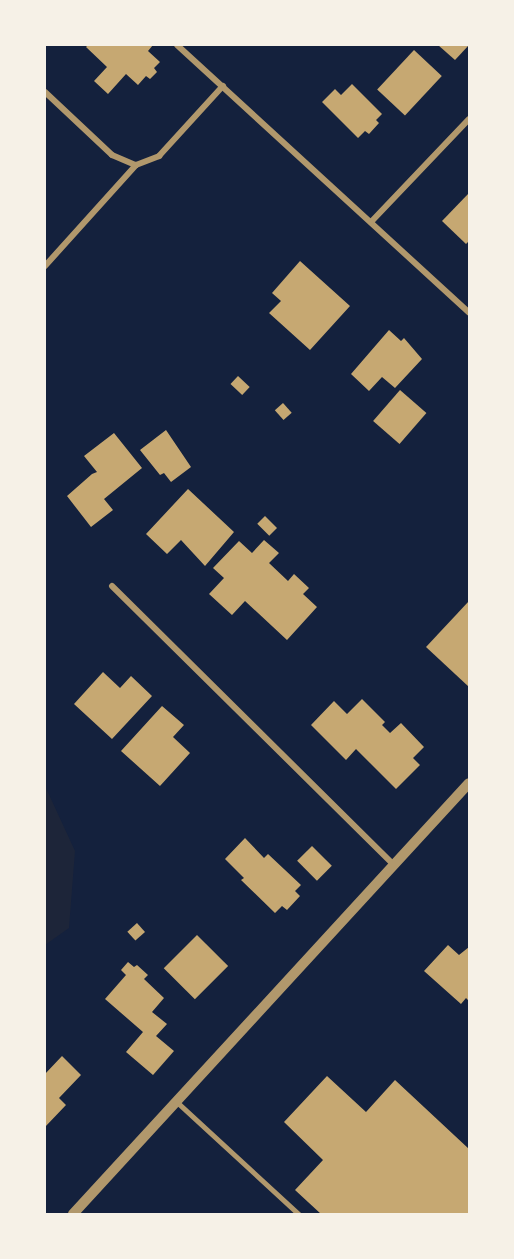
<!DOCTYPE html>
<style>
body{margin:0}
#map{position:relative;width:514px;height:1259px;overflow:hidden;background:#14213d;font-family:"Public Sans",sans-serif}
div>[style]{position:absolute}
.green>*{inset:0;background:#1d2539}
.building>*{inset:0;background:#c6a872;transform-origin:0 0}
.service>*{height:4.5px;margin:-2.25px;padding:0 2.25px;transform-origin:2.25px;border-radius:2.25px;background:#b1986c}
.minor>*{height:6px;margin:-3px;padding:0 3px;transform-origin:3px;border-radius:3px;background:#b1986c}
.tertiary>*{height:10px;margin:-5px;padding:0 5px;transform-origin:5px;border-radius:5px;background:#b1986c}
span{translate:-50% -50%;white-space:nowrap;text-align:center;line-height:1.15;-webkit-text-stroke:5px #f6f1e7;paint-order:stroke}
.frame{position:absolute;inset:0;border:46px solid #f6f1e7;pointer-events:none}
</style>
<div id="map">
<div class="green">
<i style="clip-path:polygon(45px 786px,75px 851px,69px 928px,45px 945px)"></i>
</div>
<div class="building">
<i style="clip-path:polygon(88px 45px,153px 45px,148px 51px,160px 62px,154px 68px,157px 72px,150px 79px,146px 76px,138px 85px,126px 74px,108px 94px,94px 81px,107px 67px,86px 47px)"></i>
<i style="clip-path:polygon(438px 45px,469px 45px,455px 60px)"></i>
<i style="left:414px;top:50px;width:38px;height:54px;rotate:43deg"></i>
<i style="clip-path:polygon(352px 84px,382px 114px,376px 120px,379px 123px,369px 134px,365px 131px,358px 138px,322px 102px,335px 89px,341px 95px)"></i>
<i style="clip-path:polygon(469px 193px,469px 241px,466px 244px,442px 221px)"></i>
<i style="clip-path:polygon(300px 261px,350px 306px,310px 350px,269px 313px,281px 301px,272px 293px)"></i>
<i style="clip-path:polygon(389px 330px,401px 341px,404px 338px,422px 359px,395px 388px,382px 377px,369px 391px,351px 374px)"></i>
<i style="left:238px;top:376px;width:16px;height:11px;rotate:43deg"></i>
<i style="left:400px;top:390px;width:35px;height:41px;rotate:41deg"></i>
<i style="left:283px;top:403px;width:13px;height:11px;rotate:48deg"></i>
<i style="clip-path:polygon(166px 430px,191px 467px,171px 482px,164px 473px,160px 475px,140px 450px)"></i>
<i style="clip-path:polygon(114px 433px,142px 468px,104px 499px,113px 510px,91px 527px,67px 496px,92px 474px,97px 472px,84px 456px)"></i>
<i style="clip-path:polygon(188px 489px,234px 532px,205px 566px,181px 540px,167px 554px,146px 534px)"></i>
<i style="left:265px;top:516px;width:17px;height:11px;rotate:45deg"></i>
<i style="clip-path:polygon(264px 540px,279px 553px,269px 563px,288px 581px,294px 574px,309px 588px,303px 594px,317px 607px,287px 640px,245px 601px,232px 615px,209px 594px,224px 578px,213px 568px,239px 541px,252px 553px)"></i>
<i style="clip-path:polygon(469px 601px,469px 687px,426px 647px)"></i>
<i style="clip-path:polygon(103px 672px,120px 688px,131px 676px,152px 696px,112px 739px,74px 704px)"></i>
<i style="clip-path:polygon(362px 699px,385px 722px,382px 725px,390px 733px,401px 723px,424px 747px,413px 758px,420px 765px,396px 789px,356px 749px,346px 760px,311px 725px,334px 701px,347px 714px)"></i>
<i style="clip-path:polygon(162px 706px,184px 725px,173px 737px,190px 753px,160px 786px,121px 751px)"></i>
<i style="clip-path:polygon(245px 838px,264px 858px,268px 854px,301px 885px,295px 891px,300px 896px,287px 910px,282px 906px,275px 913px,241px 880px,244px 878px,225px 859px)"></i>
<i style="left:312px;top:846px;width:28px;height:21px;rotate:45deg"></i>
<i style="left:137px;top:923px;width:12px;height:13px;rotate:48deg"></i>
<i style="left:197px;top:935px;width:44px;height:47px;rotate:45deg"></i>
<i style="clip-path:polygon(448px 945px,459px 955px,469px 947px,469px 1001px,466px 998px,461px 1004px,424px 971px)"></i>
<i style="clip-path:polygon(128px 962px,134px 967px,137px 965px,148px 975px,144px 979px,164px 998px,152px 1012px,167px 1024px,156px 1036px,174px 1051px,153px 1075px,126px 1052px,143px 1032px,105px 999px,126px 975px,121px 970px)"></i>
<i style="clip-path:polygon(62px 1056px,81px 1075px,59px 1098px,66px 1105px,45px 1127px,45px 1074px)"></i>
<i style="clip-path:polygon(327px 1076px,366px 1112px,395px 1080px,469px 1149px,469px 1214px,321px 1214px,295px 1190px,323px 1160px,284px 1122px)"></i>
</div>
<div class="service">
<i style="left:176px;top:1101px;width:167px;rotate:42.6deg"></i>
</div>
<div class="minor">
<i style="left:177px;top:45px;width:396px;rotate:42.5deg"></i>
<i style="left:45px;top:92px;width:92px;rotate:43.2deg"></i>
<i style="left:112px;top:155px;width:26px;rotate:23deg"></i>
<i style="left:371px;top:222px;width:142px;rotate:-46.4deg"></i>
<i style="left:45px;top:266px;width:136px;rotate:-48deg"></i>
<i style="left:136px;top:165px;width:25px;rotate:-21deg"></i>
<i style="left:159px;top:156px;width:95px;rotate:-47.6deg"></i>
<i style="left:112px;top:586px;width:395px;rotate:44.7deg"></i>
</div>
<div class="tertiary">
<i style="left:73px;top:1214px;width:585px;rotate:-47.42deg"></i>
</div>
<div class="frame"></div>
</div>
